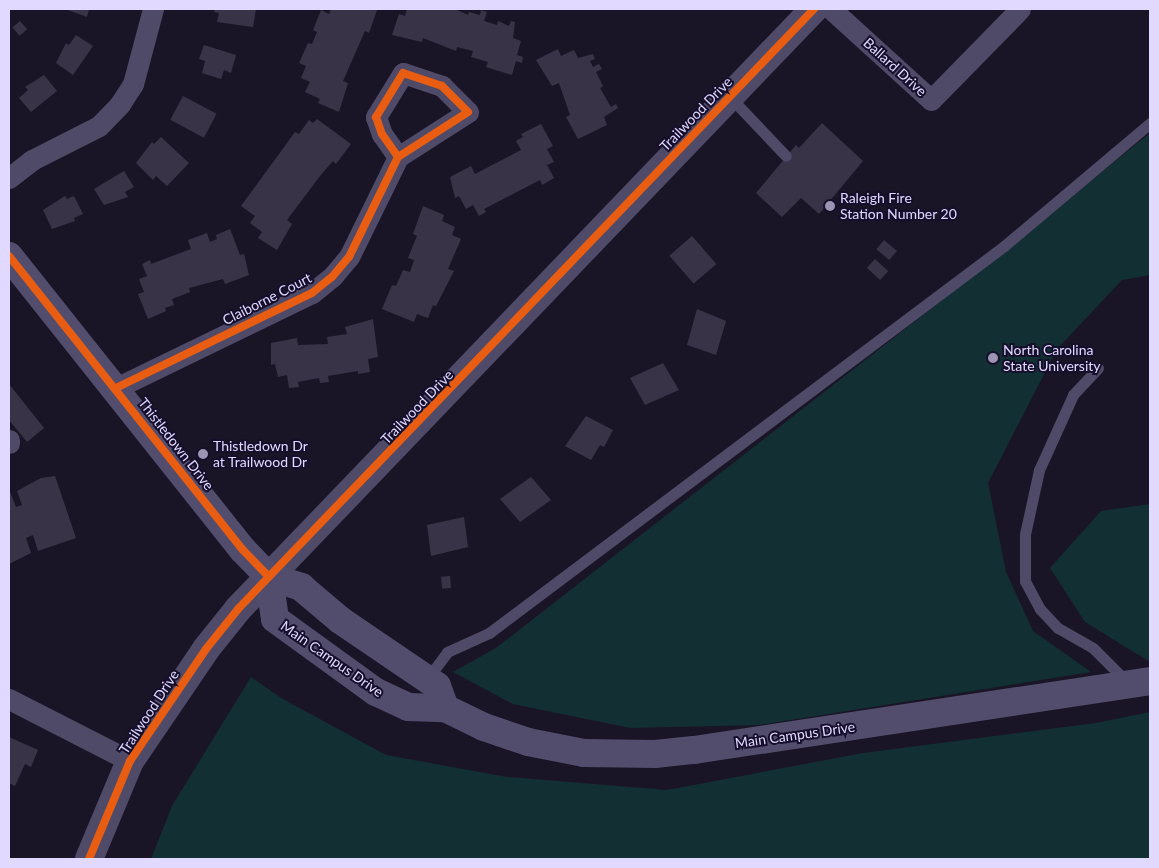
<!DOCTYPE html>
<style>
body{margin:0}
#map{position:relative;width:1159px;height:868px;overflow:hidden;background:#1a1526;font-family:Lato,sans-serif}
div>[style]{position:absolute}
.green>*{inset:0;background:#123034}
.building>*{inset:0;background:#393347;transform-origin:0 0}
.service>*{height:11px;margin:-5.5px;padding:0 5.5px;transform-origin:5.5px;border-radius:5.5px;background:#4e4a67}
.minor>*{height:21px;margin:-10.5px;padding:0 10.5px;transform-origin:10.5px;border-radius:10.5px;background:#4e4a67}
.tertiary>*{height:28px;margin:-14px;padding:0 14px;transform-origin:14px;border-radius:14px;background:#4e4a67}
.secondary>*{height:28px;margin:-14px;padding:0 14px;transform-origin:14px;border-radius:14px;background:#524d6c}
.cycleway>*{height:8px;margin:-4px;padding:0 4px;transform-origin:4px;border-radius:4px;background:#e95d12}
.dots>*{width:14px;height:14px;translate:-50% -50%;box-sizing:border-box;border:2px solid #160f2c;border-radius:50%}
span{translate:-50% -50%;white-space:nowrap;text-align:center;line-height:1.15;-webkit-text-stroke:4px #160f2c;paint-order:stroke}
.street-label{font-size:14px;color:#e1d9ff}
.poi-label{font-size:14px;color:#e1d9ff}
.left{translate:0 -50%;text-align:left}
.frame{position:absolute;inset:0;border:10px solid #e1d9ff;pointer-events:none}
</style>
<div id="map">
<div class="green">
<i style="clip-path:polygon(1150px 133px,1150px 275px,1122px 280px,1057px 349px,988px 483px,1006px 572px,1033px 631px,1091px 672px,759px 725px,630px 728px,513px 704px,453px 672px,496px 648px,941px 301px)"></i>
<i style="clip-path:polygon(1150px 504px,1150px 662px,1085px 622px,1050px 568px,1101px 511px)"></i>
<i style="clip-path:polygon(251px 677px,281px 698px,386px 755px,507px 777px,667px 790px,863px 753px,1096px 723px,1150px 712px,1150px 859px,151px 859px,172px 806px)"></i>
</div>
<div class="building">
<i style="clip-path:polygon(65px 9px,89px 9px,87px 17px)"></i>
<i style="clip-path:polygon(215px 9px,256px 9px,253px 27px,217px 22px,219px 13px,214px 12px)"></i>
<i style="clip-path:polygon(331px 9px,377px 10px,369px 33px,365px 31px,343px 81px,348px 83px,339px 112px,318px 103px,320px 99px,305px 92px,310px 82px,301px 78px,306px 66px,299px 63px,308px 43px,312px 44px,317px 32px,313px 30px,321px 10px,329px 14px)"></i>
<i style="clip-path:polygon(407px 9px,455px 9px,468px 15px,469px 12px,480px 15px,481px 10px,487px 12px,484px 21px,497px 25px,498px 21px,509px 26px,511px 21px,515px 22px,513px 38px,521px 41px,517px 55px,523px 57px,522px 63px,516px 61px,512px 75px,486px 67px,488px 62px,471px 57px,473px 51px,457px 47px,456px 51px,423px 38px,422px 42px,392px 35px,399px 14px,405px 16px)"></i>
<i style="left:20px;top:21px;width:11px;height:10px;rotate:49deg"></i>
<i style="clip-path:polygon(76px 35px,93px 46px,73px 75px,56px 63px,66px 43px,69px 45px)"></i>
<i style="clip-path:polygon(204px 45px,236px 55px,231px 73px,224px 70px,221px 79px,202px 73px,205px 61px,199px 59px)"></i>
<i style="clip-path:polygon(558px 49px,561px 56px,574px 50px,578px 58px,593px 54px,595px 59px,590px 61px,593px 67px,599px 64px,602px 69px,596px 72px,603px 86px,600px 88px,611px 107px,616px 104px,618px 108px,604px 117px,607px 125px,578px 139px,566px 117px,570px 115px,559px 83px,552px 86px,536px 60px)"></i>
<i style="clip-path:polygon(44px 75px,57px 91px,31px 112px,19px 98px,28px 90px,25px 87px)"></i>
<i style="left:183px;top:96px;width:38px;height:27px;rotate:28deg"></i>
<i style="clip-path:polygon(317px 119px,351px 144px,336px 164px,333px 161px,320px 176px,287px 220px,292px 224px,277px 250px,258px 238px,262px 232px,250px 223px,255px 216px,241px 206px,295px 132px,299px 134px,309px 120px,313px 123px)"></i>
<i style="clip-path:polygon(822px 123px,863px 161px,819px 214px,801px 198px,782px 217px,756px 193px,796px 145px,799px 148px)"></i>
<i style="clip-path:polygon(541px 124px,553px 146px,547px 149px,554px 162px,547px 165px,554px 178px,542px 185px,540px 180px,484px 209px,486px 212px,479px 216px,473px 205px,466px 209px,459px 196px,455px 198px,450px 177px,471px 166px,475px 174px,521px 150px,516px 141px,523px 137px,521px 134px)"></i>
<i style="clip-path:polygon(161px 137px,189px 163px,167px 186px,156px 176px,153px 180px,136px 163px,152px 142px,154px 144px)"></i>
<i style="clip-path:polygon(124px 171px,134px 187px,125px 192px,128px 197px,104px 205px,94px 189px)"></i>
<i style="clip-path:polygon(65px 196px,67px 199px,74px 196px,83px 214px,74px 218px,75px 221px,52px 229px,43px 210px)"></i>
<i style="clip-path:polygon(423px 206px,444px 215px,442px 221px,455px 227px,452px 235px,461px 239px,448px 269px,454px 271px,436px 306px,433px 305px,428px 318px,417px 314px,414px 322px,382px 309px,392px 285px,396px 286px,403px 270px,410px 272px,414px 260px,408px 258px,417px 236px,413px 234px)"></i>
<i style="clip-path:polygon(230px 229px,240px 255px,244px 254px,249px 275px,225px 284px,223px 279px,189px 288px,190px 292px,172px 299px,174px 305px,165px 308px,166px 311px,148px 319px,138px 294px,144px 292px,139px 279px,147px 276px,142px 264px,150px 260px,151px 264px,191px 249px,188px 240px,207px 233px,210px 242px,217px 239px,216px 235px)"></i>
<i style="left:692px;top:236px;width:37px;height:30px;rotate:49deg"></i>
<i style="left:884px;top:240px;width:17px;height:12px;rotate:40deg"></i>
<i style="left:875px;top:259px;width:18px;height:12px;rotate:43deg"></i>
<i style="clip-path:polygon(697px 309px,726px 321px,716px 355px,687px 345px)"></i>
<i style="clip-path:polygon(373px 319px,378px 357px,368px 359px,370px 372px,358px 374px,358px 371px,328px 376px,329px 382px,320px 383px,319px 378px,298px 382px,299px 387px,289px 388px,287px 375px,278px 377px,275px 364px,271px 365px,271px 343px,297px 338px,298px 345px,328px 344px,327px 337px,347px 334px,345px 327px)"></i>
<i style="clip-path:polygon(663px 363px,679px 390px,645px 405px,630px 378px)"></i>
<i style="clip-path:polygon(9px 384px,44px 428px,27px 442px,9px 420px)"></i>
<i style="clip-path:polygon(586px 416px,613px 430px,604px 447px,600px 445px,591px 460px,565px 446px)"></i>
<i style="clip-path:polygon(55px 476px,76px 538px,38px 551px,33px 535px,26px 538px,31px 553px,9px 564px,9px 489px,16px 507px,22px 505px,17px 491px,41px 478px)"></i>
<i style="clip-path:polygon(531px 477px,551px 500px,520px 522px,500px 499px)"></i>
<i style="clip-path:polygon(464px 517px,468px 547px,431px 556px,427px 525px)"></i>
<i style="left:450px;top:576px;width:12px;height:9px;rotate:85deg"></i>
<i style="clip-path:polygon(9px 737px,38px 750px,31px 767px,25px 764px,15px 786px,9px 783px)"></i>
</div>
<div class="service">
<i style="left:730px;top:97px;width:81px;rotate:46.5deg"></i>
<i style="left:1098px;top:368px;width:37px;rotate:133deg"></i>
<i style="left:1073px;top:395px;width:82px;rotate:114.4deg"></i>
<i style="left:1039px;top:470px;width:66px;rotate:102.3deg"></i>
<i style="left:1025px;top:534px;width:47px;rotate:90deg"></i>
<i style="left:1025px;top:581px;width:32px;rotate:62deg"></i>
<i style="left:1040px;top:609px;width:26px;rotate:47deg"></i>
<i style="left:1058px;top:628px;width:40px;rotate:29.7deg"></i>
<i style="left:1093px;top:648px;width:48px;rotate:45deg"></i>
<i style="left:427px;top:679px;width:34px;rotate:-53deg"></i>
<i style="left:447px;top:652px;width:46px;rotate:-24.3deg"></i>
<i style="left:489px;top:633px;width:644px;rotate:-36.92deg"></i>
<i style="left:1004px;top:246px;width:191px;rotate:-40.1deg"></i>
</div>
<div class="minor">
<i style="left:831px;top:9px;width:135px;rotate:42.3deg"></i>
<i style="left:931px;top:100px;width:127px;rotate:-45.6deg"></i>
<i style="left:9px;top:178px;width:29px;rotate:-38deg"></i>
<i style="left:32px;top:160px;width:75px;rotate:-26.9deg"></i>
<i style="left:99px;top:126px;width:30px;rotate:-46deg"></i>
<i style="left:120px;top:104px;width:24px;rotate:-57deg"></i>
<i style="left:133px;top:84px;width:78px;rotate:-75.1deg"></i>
<i style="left:116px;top:388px;width:218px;rotate:-25.9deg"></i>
<i style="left:312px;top:293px;width:26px;rotate:-39deg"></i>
<i style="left:332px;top:277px;width:26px;rotate:-50deg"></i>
<i style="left:349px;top:257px;width:111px;rotate:-63.9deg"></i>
<i style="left:398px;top:157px;width:83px;rotate:-32.7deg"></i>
<i style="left:468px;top:112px;width:37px;rotate:-135deg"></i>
<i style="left:442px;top:86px;width:41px;rotate:-161.6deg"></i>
<i style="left:403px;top:73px;width:52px;rotate:121.5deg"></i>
<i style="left:376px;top:117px;width:18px;rotate:71deg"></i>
<i style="left:382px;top:134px;width:28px;rotate:55deg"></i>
<i style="left:9px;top:440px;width:3px;rotate:90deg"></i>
<i style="left:9px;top:699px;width:136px;rotate:27.1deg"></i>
</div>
<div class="tertiary">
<i style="left:89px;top:859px;width:106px;rotate:-67.3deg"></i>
<i style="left:130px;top:761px;width:135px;rotate:-55.8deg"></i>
<i style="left:206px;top:649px;width:51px;rotate:-51.3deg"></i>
<i style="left:238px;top:609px;width:832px;rotate:-46.17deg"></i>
</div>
<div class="secondary">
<i style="left:9px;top:256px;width:376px;rotate:51.5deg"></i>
<i style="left:243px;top:550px;width:37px;rotate:46deg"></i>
<i style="left:269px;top:577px;width:34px;rotate:17deg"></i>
<i style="left:301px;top:587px;width:51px;rotate:40.2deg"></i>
<i style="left:340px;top:620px;width:117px;rotate:34.2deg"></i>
<i style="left:437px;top:686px;width:23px;rotate:70deg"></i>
<i style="left:269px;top:577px;width:42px;rotate:81.9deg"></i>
<i style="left:275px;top:619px;width:125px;rotate:35.9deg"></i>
<i style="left:376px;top:692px;width:35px;rotate:25deg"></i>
<i style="left:408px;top:707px;width:37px;rotate:2deg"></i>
<i style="left:445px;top:708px;width:43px;rotate:26deg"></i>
<i style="left:484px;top:727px;width:46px;rotate:18.8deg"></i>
<i style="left:528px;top:742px;width:57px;rotate:11.1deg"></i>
<i style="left:584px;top:753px;width:71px;rotate:0.8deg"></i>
<i style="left:655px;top:754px;width:39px;rotate:-6deg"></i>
<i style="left:694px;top:750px;width:461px;rotate:-8.6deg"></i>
</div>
<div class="cycleway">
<i style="left:9px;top:256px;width:376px;rotate:51.5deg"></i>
<i style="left:243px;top:550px;width:37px;rotate:46deg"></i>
<i style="left:116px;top:388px;width:218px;rotate:-25.9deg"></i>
<i style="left:312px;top:293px;width:26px;rotate:-39deg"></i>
<i style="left:332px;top:277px;width:26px;rotate:-50deg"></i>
<i style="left:349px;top:257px;width:111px;rotate:-63.9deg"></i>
<i style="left:398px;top:157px;width:83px;rotate:-32.7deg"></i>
<i style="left:468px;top:112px;width:37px;rotate:-135deg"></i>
<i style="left:442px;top:86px;width:41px;rotate:-161.6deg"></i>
<i style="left:403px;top:73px;width:52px;rotate:121.5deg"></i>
<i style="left:376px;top:117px;width:18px;rotate:71deg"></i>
<i style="left:382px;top:134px;width:28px;rotate:55deg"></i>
<i style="left:89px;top:859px;width:106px;rotate:-67.3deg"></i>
<i style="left:130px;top:761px;width:135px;rotate:-55.8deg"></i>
<i style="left:206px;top:649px;width:51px;rotate:-51.3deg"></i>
<i style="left:238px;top:609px;width:832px;rotate:-46.17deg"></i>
</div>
<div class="dots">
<i style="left:830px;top:206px;background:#9b94b3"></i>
<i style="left:993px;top:358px;background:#9b94b3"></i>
<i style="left:203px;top:454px;background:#9b94b3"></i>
</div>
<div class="street-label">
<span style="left:895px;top:67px;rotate:42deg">Ballard Drive</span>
<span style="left:696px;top:114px;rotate:-46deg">Trailwood Drive</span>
<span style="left:267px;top:299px;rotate:-27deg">Claiborne Court</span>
<span style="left:417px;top:407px;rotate:-46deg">Trailwood Drive</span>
<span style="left:176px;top:444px;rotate:52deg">Thistledown Drive</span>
<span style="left:332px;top:659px;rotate:35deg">Main Campus Drive</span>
<span style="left:149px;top:712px;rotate:-57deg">Trailwood Drive</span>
<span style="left:795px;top:735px;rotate:-8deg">Main Campus Drive</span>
</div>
<div class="poi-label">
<span class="left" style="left:840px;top:206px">Raleigh Fire<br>Station Number 20</span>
<span class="left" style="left:1003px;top:358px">North Carolina<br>State University</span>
<span class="left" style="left:213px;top:454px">Thistledown Dr<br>at Trailwood Dr</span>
</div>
<div class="frame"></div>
</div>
